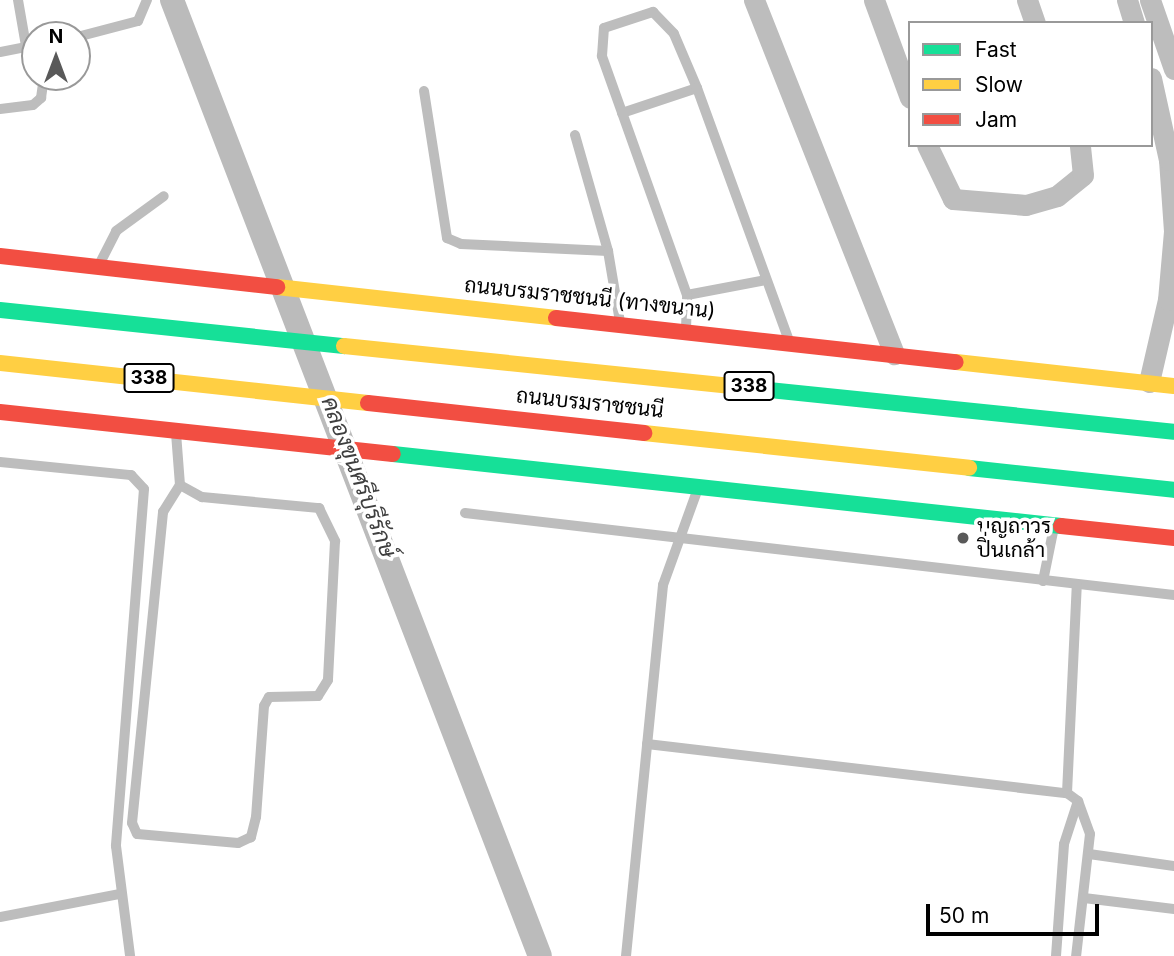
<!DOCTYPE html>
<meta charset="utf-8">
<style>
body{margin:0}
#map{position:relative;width:1174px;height:956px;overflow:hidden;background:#fff;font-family:Inter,Sarabun,sans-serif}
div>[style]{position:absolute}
.canal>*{height:24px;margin:-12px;padding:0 12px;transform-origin:12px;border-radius:12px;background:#bbb}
.lane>*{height:10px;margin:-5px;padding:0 5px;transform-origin:5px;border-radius:5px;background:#bdbdbd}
.street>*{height:21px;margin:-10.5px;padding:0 10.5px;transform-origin:10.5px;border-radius:10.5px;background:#bdbdbd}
.fast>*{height:16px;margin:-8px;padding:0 8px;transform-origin:8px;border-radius:8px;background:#16e098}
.slow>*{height:16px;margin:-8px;padding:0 8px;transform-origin:8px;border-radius:8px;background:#ffcf43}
.jam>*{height:16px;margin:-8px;padding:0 8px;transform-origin:8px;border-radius:8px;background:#f24e42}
.dots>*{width:19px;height:19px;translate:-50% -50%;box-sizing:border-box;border:4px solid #fff;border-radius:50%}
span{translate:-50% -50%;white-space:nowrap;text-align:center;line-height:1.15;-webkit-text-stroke:7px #fff;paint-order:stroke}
.shield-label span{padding:2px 5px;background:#fff;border:2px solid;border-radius:5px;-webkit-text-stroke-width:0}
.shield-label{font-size:19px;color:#000;font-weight:700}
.street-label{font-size:21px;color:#000}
.poi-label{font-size:21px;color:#000}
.left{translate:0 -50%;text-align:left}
.water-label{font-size:23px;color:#3f3f3f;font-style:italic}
.legend{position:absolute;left:908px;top:21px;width:245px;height:126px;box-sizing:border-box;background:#fff;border:2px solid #999;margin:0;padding:9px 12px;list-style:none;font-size:21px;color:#000}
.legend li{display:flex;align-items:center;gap:14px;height:35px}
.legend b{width:35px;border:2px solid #999}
.north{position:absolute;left:21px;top:21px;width:70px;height:70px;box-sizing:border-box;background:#fff;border:2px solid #999;border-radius:50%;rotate:0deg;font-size:19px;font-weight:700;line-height:28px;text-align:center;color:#000}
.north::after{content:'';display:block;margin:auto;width:24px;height:32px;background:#595959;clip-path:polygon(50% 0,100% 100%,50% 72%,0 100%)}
.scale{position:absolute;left:926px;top:904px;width:173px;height:32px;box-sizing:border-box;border:4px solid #000;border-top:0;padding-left:9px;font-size:21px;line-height:24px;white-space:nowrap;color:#000;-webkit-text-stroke:5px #fff;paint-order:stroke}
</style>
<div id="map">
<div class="canal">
<i style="left:172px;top:0;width:1024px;rotate:68.95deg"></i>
</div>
<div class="lane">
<i style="left:18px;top:0;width:47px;rotate:80.1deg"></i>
<i style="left:77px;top:37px;width:63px;rotate:-14.7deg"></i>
<i style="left:138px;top:21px;width:23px;rotate:-67deg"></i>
<i style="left:0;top:52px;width:36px;rotate:-11deg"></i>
<i style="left:424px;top:91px;width:149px;rotate:81.1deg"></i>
<i style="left:447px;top:238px;width:15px;rotate:23deg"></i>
<i style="left:461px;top:244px;width:147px;rotate:2.7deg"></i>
<i style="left:0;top:109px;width:33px;rotate:-7deg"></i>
<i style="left:33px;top:105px;width:11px;rotate:-41deg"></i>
<i style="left:41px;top:98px;width:21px;rotate:-82deg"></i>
<i style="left:622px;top:113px;width:79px;rotate:-18.4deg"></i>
<i style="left:575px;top:135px;width:121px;rotate:74.1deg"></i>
<i style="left:608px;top:251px;width:72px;rotate:80.4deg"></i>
<i style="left:100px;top:263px;width:36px;rotate:-63deg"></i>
<i style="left:116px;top:231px;width:59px;rotate:-36.1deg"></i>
<i style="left:687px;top:295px;width:80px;rotate:-10.8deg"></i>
<i style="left:686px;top:329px;width:34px;rotate:-88deg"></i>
<i style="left:687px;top:295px;width:254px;rotate:-109.6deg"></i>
<i style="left:602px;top:56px;width:28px;rotate:-86deg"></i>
<i style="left:604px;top:28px;width:52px;rotate:-18.1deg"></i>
<i style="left:653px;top:12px;width:30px;rotate:46deg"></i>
<i style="left:674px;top:34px;width:59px;rotate:66.9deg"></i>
<i style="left:697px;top:88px;width:269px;rotate:70deg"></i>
<i style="left:176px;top:433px;width:52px;rotate:85.6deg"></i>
<i style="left:180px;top:485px;width:25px;rotate:29deg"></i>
<i style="left:202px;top:497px;width:118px;rotate:5.4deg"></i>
<i style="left:319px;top:508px;width:37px;rotate:64deg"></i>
<i style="left:335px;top:541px;width:139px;rotate:92.9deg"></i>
<i style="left:328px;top:680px;width:19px;rotate:122deg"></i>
<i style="left:318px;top:696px;width:49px;rotate:178.8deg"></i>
<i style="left:269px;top:697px;width:10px;rotate:119deg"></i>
<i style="left:264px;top:706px;width:111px;rotate:94.1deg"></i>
<i style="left:256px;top:817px;width:21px;rotate:104deg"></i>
<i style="left:251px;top:837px;width:14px;rotate:155deg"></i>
<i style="left:238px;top:843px;width:101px;rotate:-174.9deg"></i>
<i style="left:137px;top:834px;width:12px;rotate:-114deg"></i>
<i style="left:132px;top:823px;width:313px;rotate:-84.3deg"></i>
<i style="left:163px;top:512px;width:32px;rotate:-58deg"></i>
<i style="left:0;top:462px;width:132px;rotate:5.7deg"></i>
<i style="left:131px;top:475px;width:19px;rotate:47deg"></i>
<i style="left:144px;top:489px;width:358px;rotate:94.5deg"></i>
<i style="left:116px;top:846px;width:111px;rotate:82.7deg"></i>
<i style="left:465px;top:513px;width:714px;rotate:6.6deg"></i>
<i style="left:1043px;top:581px;width:55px;rotate:-78.5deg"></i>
<i style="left:647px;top:744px;width:423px;rotate:6.7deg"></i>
<i style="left:1067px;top:793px;width:14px;rotate:36deg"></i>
<i style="left:1078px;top:801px;width:35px;rotate:70deg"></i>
<i style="left:1090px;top:834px;width:123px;rotate:96.5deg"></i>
<i style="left:1067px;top:793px;width:209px;rotate:-87.3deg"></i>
<i style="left:1089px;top:854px;width:86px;rotate:8deg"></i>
<i style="left:1084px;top:898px;width:91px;rotate:7deg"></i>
<i style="left:0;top:917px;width:121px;rotate:-10.9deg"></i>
<i style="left:626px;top:956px;width:373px;rotate:-84.3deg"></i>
<i style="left:663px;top:585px;width:100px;rotate:-70.1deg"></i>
<i style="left:1056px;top:956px;width:112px;rotate:-85.9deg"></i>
<i style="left:1064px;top:844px;width:45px;rotate:-72deg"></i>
</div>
<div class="street">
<i style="left:754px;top:0;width:381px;rotate:68.4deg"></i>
<i style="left:874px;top:0;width:104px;rotate:69.8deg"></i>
<i style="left:1027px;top:0;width:24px;rotate:71deg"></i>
<i style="left:1127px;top:0;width:24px;rotate:73deg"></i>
<i style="left:1150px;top:0;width:73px;rotate:70.8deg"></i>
<i style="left:927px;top:145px;width:60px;rotate:64.3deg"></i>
<i style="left:953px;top:199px;width:73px;rotate:4.7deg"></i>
<i style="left:1026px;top:205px;width:32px;rotate:-16deg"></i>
<i style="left:1057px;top:196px;width:33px;rotate:-39deg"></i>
<i style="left:1083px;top:175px;width:30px;rotate:-96deg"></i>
<i style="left:1149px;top:382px;width:84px;rotate:-77deg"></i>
<i style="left:1168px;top:300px;width:69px;rotate:-85deg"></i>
<i style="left:1174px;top:231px;width:71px;rotate:-94deg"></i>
<i style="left:1169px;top:160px;width:84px;rotate:-102.4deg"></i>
</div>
<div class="fast">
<i style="left:0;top:310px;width:346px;rotate:6deg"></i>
<i style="left:741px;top:387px;width:435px;rotate:5.9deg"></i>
<i style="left:393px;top:454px;width:672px;rotate:6.15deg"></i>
<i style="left:969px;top:468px;width:206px;rotate:6.1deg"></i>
</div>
<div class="slow">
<i style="left:277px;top:287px;width:281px;rotate:6.3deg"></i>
<i style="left:344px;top:346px;width:399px;rotate:5.9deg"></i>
<i style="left:956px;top:362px;width:219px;rotate:6.3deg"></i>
<i style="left:0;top:363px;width:370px;rotate:6.2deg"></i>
<i style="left:644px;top:433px;width:327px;rotate:6.1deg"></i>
</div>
<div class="jam">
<i style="left:0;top:256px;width:279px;rotate:6.4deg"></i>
<i style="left:556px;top:318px;width:402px;rotate:6.3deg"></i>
<i style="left:368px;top:403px;width:278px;rotate:6.2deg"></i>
<i style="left:0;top:412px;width:395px;rotate:6.1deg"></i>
<i style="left:1061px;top:526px;width:114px;rotate:6.1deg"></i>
</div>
<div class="dots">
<i style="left:963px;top:538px;background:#595959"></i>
</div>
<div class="shield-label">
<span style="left:149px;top:378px">338</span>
<span style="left:749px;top:386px">338</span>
</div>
<div class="street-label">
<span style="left:590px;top:298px;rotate:6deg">ถนนบรมราชชนนี (ทางขนาน)</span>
<span style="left:590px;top:403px;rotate:6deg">ถนนบรมราชชนนี</span>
</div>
<div class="poi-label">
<span class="left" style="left:977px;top:538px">บุญถาวร<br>ปิ่นเกล้า</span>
</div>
<div class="water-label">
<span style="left:359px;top:477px;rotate:69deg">คลองขุนศรีบุรีรักษ์</span>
</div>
<ul class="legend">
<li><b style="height:9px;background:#16e098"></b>Fast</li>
<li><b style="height:9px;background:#ffcf43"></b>Slow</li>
<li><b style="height:9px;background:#f24e42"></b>Jam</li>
</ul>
<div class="north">N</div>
<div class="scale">50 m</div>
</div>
